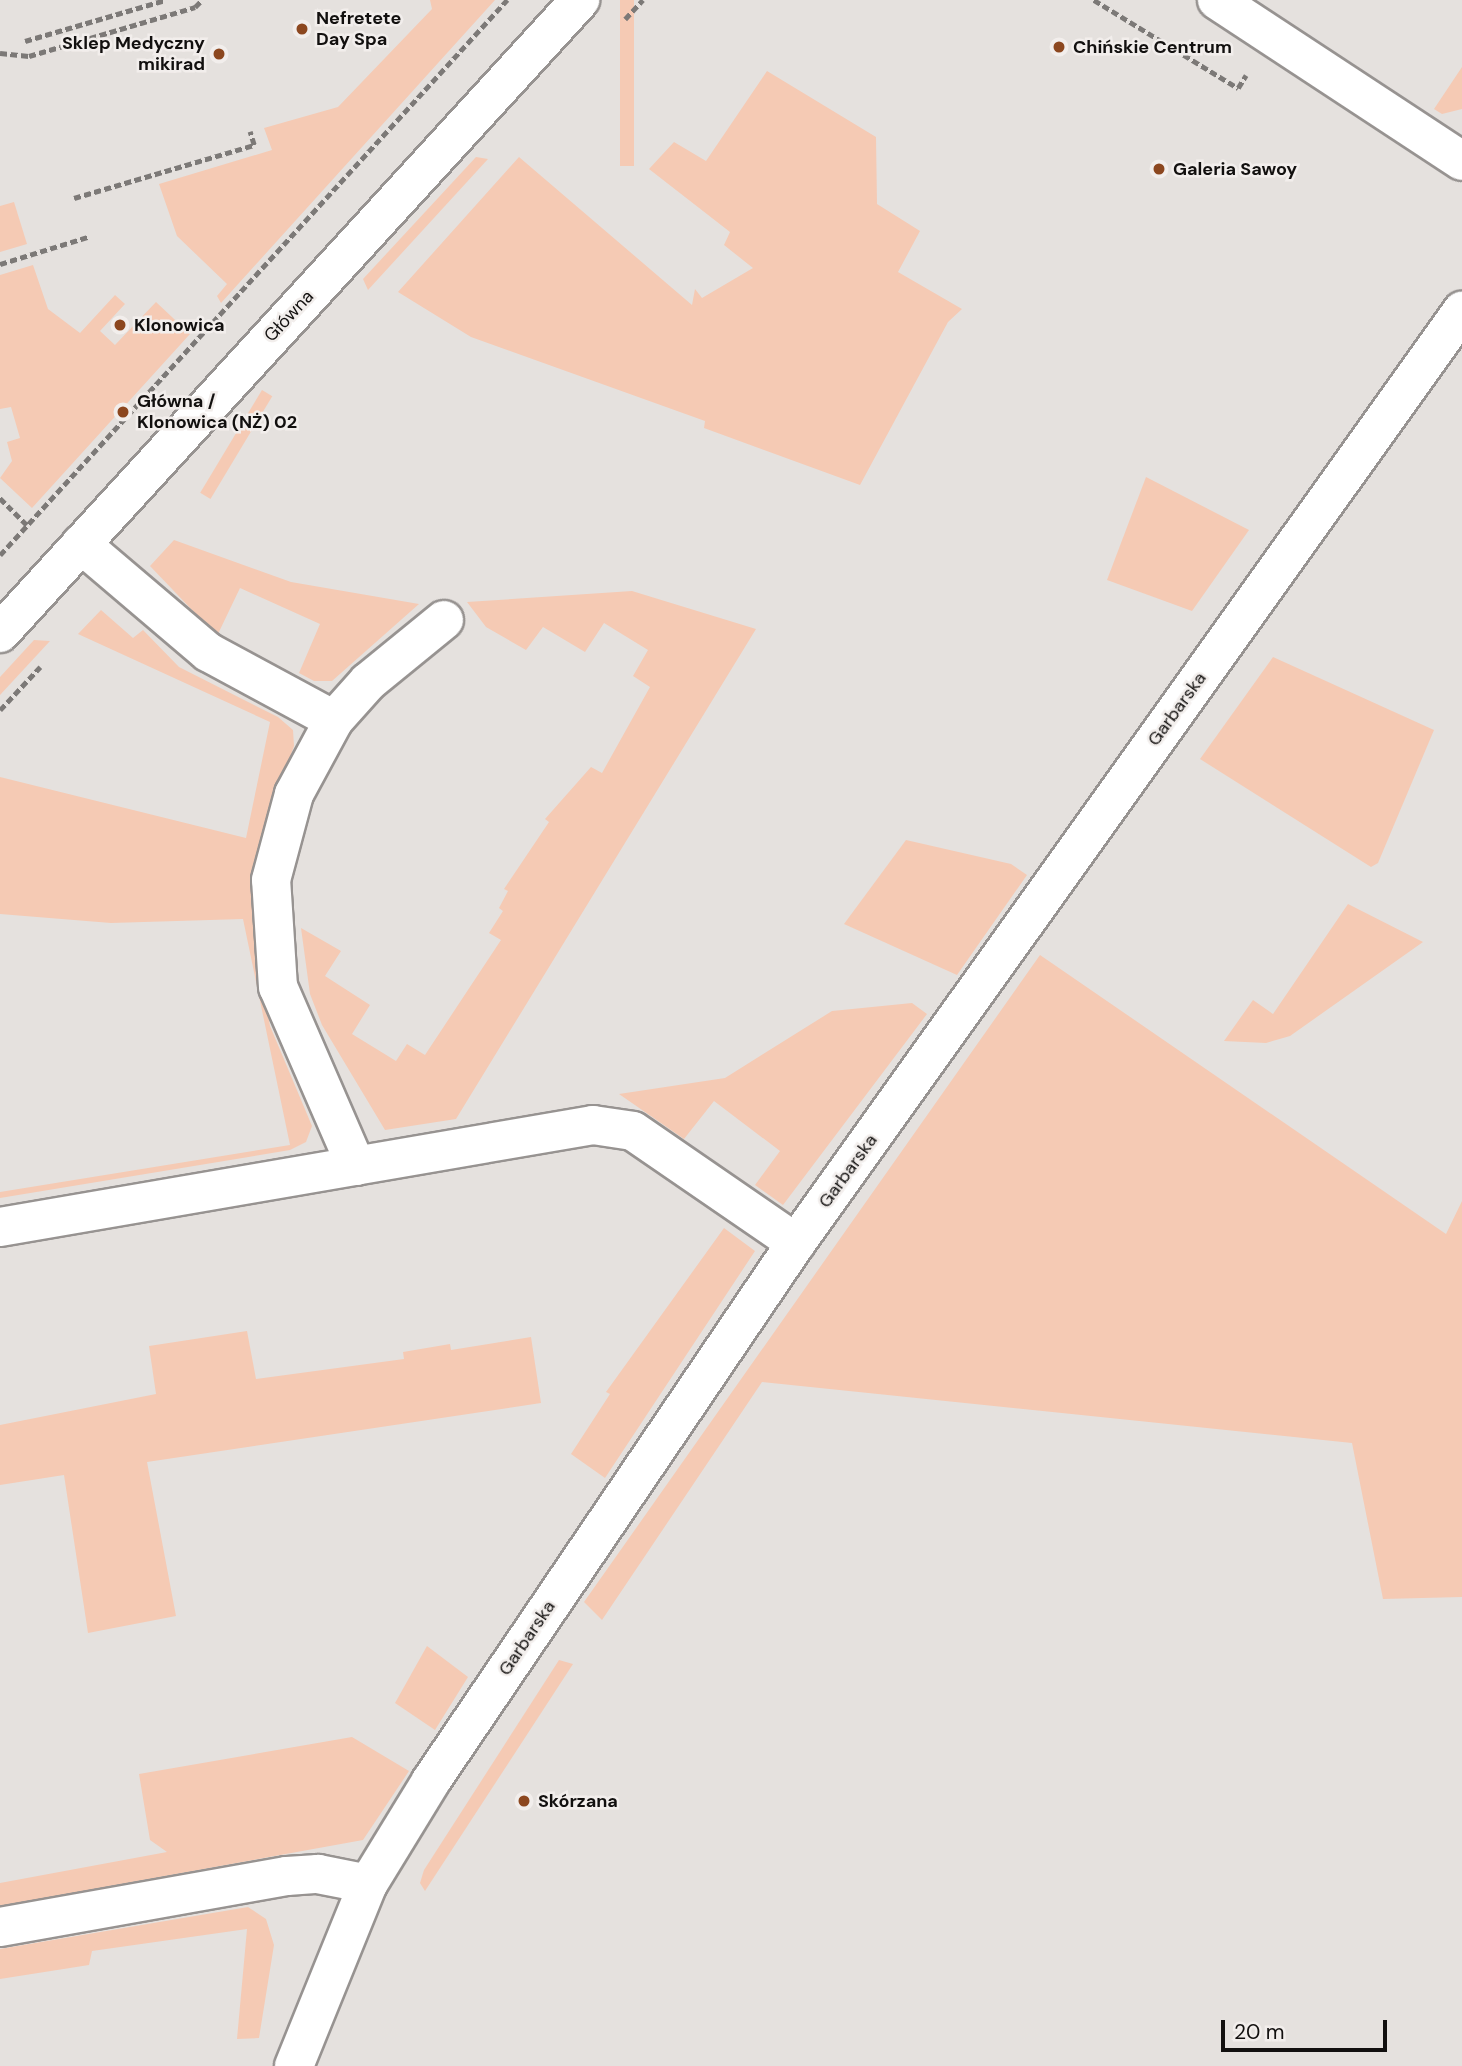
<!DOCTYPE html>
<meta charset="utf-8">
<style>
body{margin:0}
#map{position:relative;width:1462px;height:2066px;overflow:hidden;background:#e5e1de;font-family:"DM Sans",sans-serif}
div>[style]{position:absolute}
.green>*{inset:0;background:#f5cab4;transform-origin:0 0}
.path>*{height:4.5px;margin-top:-2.25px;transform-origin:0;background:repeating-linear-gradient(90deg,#7c7977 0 7px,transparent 0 10.5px)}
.roads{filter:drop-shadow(2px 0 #979391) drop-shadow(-2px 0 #979391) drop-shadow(0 2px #979391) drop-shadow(0 -2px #979391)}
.minor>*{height:38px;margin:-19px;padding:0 19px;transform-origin:19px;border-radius:19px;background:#fff}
.dots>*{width:19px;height:19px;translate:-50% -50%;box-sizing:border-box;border:4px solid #f2eeec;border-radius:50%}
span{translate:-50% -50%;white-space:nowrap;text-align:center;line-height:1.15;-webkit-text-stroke:5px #f2eeec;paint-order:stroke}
.poi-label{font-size:18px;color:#12100f;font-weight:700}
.left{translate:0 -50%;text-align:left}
.right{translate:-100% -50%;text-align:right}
.street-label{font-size:18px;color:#12100f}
.scale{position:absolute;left:1221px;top:2020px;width:166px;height:32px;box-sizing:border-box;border:4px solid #12100f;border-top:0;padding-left:9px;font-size:21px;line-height:24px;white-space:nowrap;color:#12100f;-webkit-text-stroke:5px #f2eeec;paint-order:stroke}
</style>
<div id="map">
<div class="green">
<i style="clip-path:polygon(430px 0,495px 0,221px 303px,217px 296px,227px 284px,177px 236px,159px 184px,272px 150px,264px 128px,338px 107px,432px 9px)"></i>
<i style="left:620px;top:0;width:14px;height:166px"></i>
<i style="clip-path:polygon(1462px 67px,1462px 109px,1442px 114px,1434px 109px)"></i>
<i style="clip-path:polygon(767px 71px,876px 137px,877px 204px,920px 231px,898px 272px,962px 309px,948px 322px,860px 485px,704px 428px,705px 421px,471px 337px,398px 292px,519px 157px,692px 305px,695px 289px,702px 298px,753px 268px,724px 245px,730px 232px,649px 169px,674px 142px,706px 161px)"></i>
<i style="clip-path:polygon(476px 157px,488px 159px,368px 290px,363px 279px)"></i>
<i style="clip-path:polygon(14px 202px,27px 244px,0 252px,0 206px)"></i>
<i style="clip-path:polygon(33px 265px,48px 309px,80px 333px,115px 295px,125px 304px,100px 331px,115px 345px,156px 302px,190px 334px,32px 508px,0 478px,12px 461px,7px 442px,20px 438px,11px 407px,0 409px,0 275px)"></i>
<i style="left:262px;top:390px;width:12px;height:120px;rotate:31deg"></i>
<i style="clip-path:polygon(1146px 477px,1249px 530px,1192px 611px,1107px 580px)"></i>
<i style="clip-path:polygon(174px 540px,291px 582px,419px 604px,332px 681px,314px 681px,299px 673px,320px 624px,240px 588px,217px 636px,150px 566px)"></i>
<i style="clip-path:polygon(632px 591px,756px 629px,456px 1119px,385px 1130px,322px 1025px,310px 994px,301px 928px,341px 951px,325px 976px,370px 1005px,352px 1034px,396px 1061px,407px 1044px,425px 1055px,501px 940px,489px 933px,503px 911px,499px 908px,508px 891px,504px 889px,549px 822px,545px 819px,591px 767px,602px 773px,650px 687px,633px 676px,648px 650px,604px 623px,585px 652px,543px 627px,526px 650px,486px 627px,467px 602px)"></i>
<i style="clip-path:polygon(101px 610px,133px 638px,143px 630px,179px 667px,278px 717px,293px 730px,294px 746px,264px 831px,254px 936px,270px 1026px,312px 1126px,306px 1142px,290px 1150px,0 1198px,0 1192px,290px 1145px,243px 919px,111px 923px,0 914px,0 777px,246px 838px,270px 722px,78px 634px)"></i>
<i style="clip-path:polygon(34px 640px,50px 641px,0 695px,0 677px)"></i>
<i style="clip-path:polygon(1273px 657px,1434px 730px,1378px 863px,1371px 867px,1200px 759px)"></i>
<i style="clip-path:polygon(906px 840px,1011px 864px,1027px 875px,957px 975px,844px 924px)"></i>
<i style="clip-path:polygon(1348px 904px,1423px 942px,1290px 1036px,1266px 1043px,1224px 1041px,1253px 1000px,1273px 1014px)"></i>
<i style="clip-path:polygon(1040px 955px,1446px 1234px,1462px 1201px,1462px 1597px,1383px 1599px,1352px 1443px,762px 1382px,602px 1620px,584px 1602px)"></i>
<i style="clip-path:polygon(912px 1003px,927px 1014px,783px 1205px,755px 1185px,780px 1151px,714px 1101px,684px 1139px,619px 1094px,725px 1078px,832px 1011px)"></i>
<i style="clip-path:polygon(724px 1228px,755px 1251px,605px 1478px,571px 1454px,610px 1394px,606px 1392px)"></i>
<i style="clip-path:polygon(247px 1331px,256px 1379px,404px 1359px,403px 1352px,450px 1344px,451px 1350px,531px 1337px,541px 1403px,147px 1462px,176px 1616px,88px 1633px,64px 1475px,0 1485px,0 1425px,156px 1394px,149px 1346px)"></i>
<i style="clip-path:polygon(427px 1646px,468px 1677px,435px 1730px,395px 1703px)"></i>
<i style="clip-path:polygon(559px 1660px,573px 1664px,425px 1891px,420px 1883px,424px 1870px)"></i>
<i style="clip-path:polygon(352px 1737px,409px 1771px,363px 1840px,0 1906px,0 1883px,167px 1852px,150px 1840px,139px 1774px)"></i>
<i style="clip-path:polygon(248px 1907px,266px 1919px,274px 1945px,259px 2038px,237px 2039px,247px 1929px,92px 1951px,89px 1965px,0 1979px,0 1949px)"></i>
</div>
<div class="path">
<i style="left:1094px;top:0;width:169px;rotate:31.4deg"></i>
<i style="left:1238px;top:88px;width:15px;rotate:-58deg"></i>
<i style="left:625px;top:19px;width:26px;rotate:-47deg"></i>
<i style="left:25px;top:41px;width:146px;rotate:-16.3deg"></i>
<i style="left:0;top:53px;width:29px;rotate:6deg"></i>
<i style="left:29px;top:56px;width:173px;rotate:-16.4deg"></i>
<i style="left:195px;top:7px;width:10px;rotate:-45deg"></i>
<i style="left:74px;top:198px;width:188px;rotate:-16.4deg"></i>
<i style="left:254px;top:145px;width:14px;rotate:-107deg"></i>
<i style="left:0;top:264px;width:92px;rotate:-17.1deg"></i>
<i style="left:0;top:498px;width:38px;rotate:45deg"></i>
<i style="left:0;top:555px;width:752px;rotate:-47.59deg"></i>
<i style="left:0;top:710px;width:59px;rotate:-47.1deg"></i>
</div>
<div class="roads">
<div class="minor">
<i style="left:1217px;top:0;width:293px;rotate:33.3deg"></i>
<i style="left:81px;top:544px;width:167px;rotate:40.4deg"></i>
<i style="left:208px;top:652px;width:143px;rotate:28.4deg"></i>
<i style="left:0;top:633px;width:859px;rotate:-47.5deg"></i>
<i style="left:356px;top:1166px;width:195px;rotate:-113.5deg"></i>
<i style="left:278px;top:987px;width:107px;rotate:-93.7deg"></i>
<i style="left:271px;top:880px;width:89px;rotate:-75deg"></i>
<i style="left:294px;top:794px;width:84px;rotate:-61.6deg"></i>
<i style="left:334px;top:720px;width:51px;rotate:-48.2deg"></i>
<i style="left:368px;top:682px;width:98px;rotate:-39.2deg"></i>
<i style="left:0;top:1227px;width:602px;rotate:-9.76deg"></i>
<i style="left:593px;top:1125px;width:40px;rotate:8.5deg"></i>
<i style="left:633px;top:1131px;width:198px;rotate:34.5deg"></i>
<i style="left:0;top:1927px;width:291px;rotate:-10.1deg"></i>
<i style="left:287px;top:1876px;width:31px;rotate:-4deg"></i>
<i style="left:318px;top:1874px;width:51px;rotate:11.3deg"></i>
<i style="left:294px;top:2066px;width:196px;rotate:-67.9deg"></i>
<i style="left:368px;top:1884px;width:121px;rotate:-58.5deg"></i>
<i style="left:431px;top:1781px;width:650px;rotate:-55.85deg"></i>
<i style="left:796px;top:1243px;width:1146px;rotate:-54.45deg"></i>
</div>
</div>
<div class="dots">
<i style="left:302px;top:29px;background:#8c471f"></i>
<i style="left:1059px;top:47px;background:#8c471f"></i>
<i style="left:219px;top:54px;background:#8c471f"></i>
<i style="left:1159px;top:169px;background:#8c471f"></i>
<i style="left:120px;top:325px;background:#8c471f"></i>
<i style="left:123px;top:412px;background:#8c471f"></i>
<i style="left:524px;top:1801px;background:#8c471f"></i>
</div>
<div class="poi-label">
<span class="left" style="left:316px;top:29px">Nefretete<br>Day Spa</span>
<span class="right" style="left:205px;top:54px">Sklep Medyczny<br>mikirad</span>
<span class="left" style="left:1073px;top:47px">Chińskie Centrum</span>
<span class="left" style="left:1173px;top:169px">Galeria Sawoy</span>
<span class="left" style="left:134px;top:325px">Klonowica</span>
<span class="left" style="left:137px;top:412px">Główna /<br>Klonowica (NŻ) 02</span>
<span class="left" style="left:538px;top:1801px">Skórzana</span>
</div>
<div class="street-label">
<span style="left:289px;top:316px;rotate:-47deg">Główna</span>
<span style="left:1177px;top:709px;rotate:-54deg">Garbarska</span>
<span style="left:848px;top:1171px;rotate:-54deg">Garbarska</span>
<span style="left:527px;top:1638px;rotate:-56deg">Garbarska</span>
</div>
<div class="scale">20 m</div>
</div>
